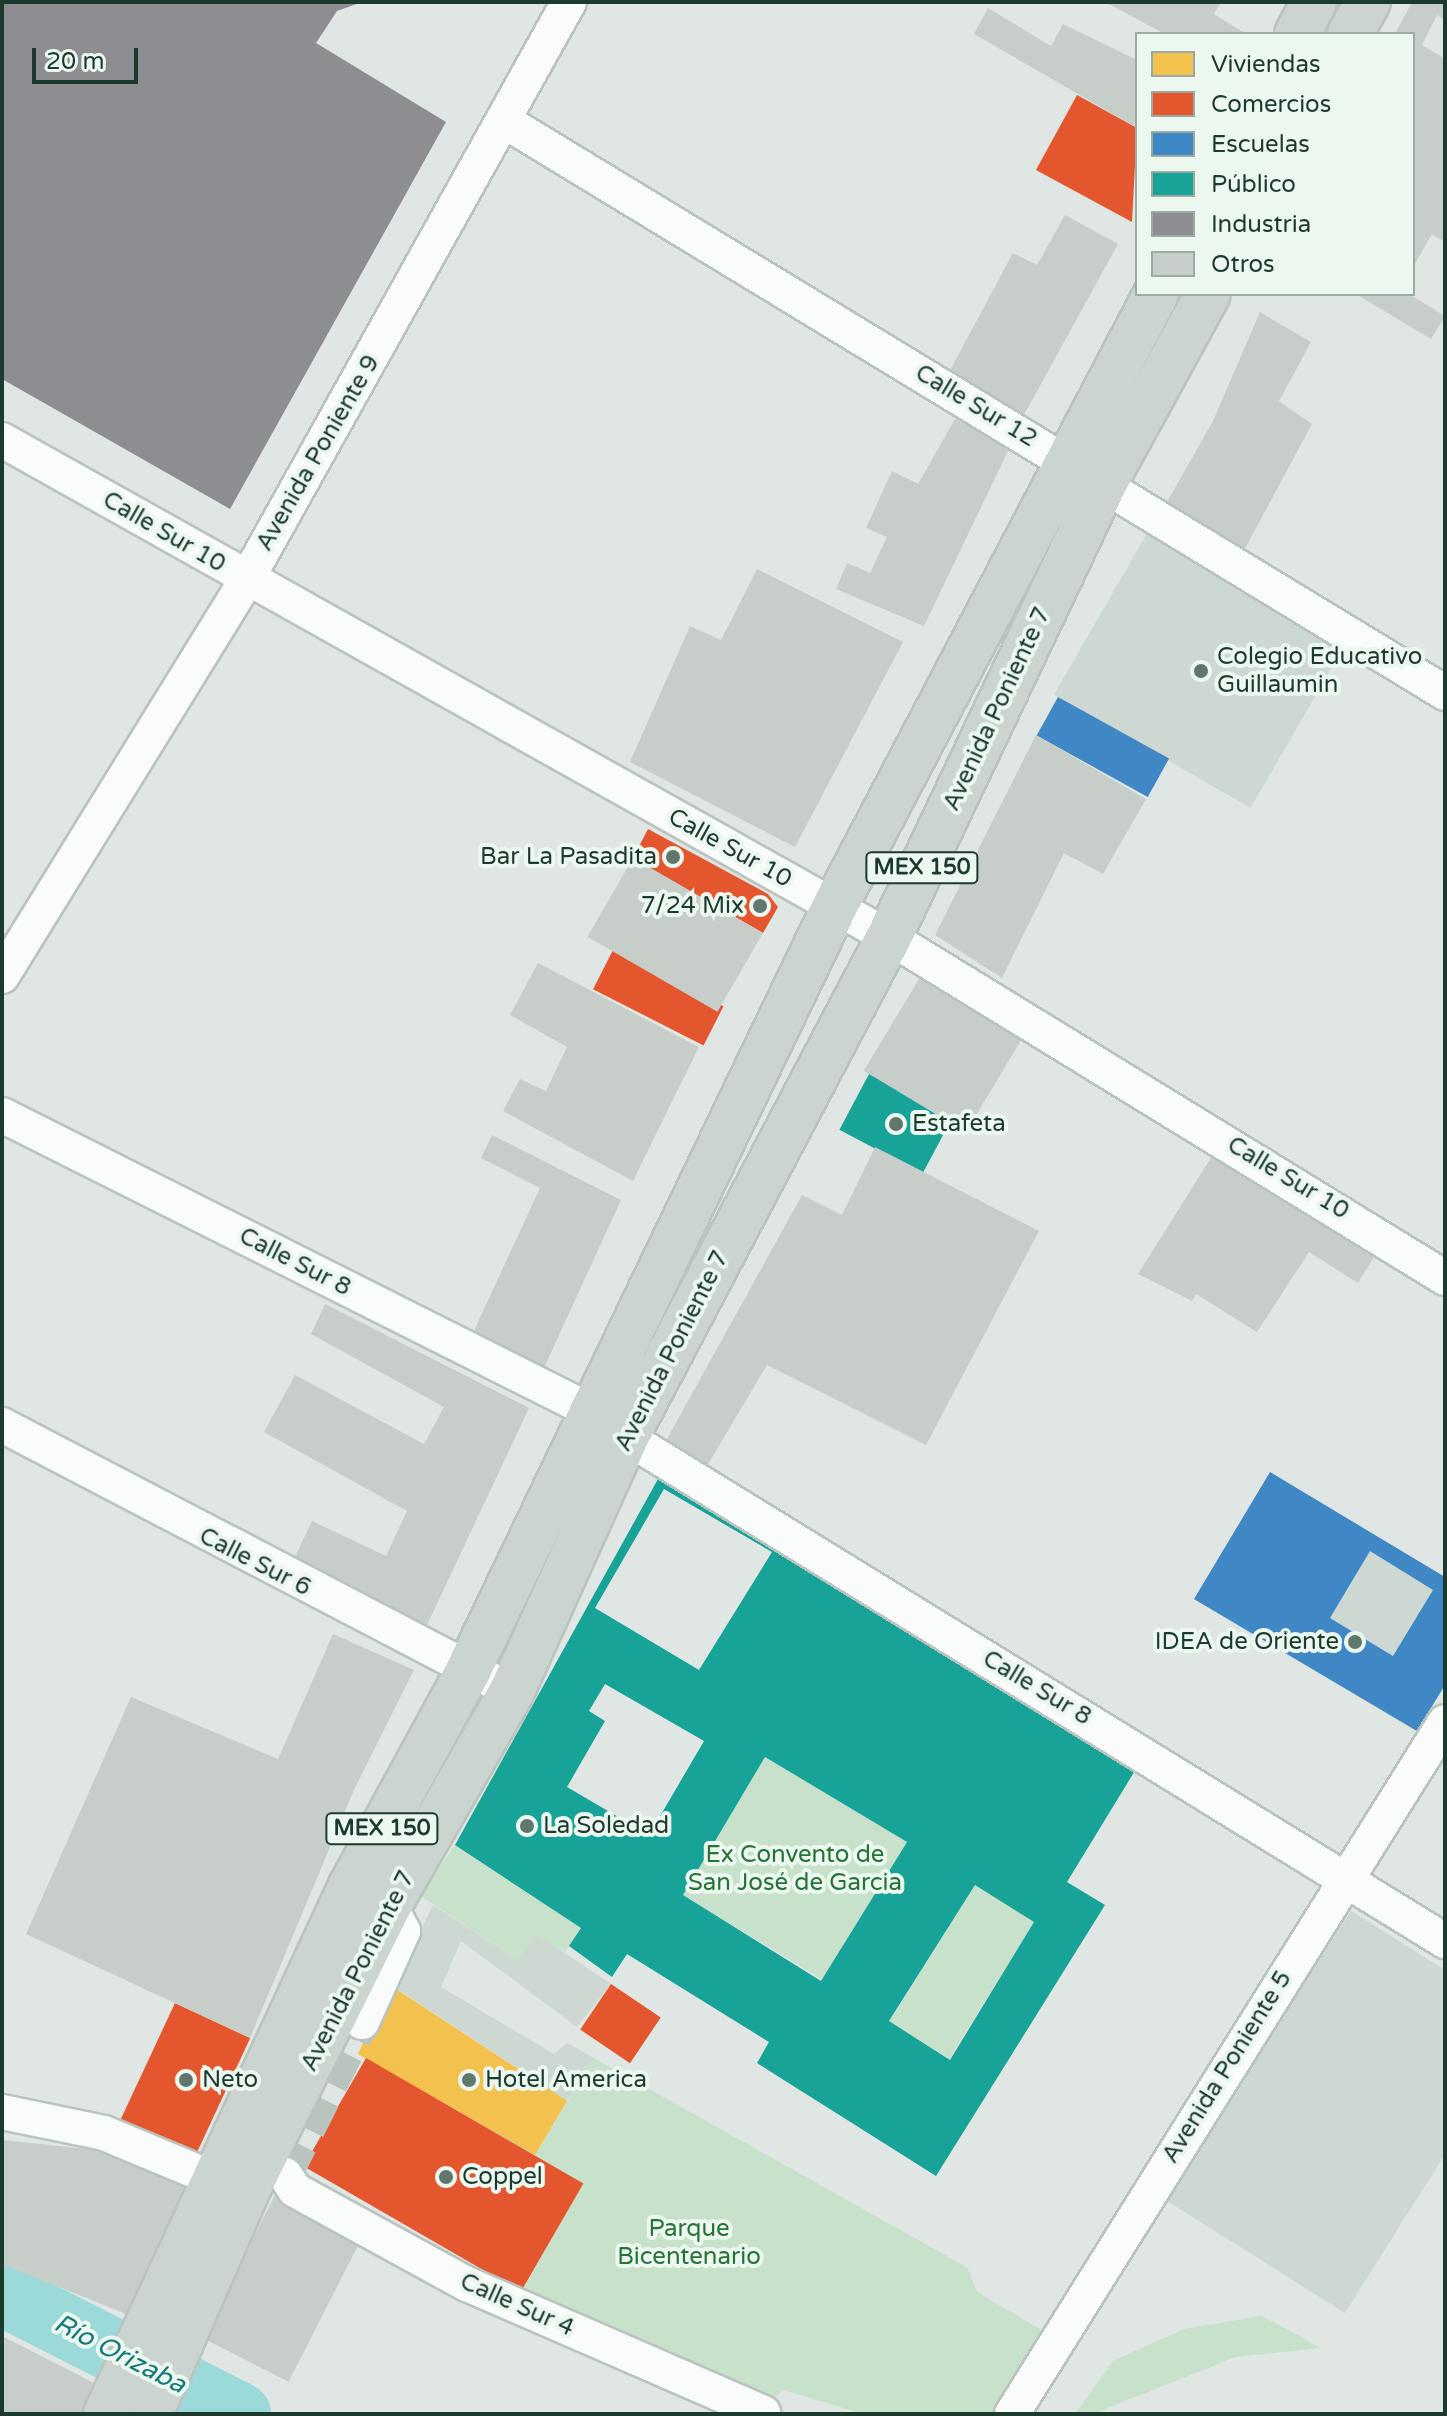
<!DOCTYPE html>
<meta charset="utf-8">
<style>
body{margin:0}
#map{position:relative;width:1447px;height:2416px;overflow:hidden;background:#e0e6e3;font-family:"Varela Round",sans-serif}
div>[style]{position:absolute}
.built>*{inset:0;background:#cdd8d2;transform-origin:0 0}
.green>*{inset:0;background:#c7e1cb;transform-origin:0 0}
.homes>*{inset:0;background:#f2c14e}
.shops>*{inset:0;background:#e4572e;transform-origin:0 0}
.schools>*{inset:0;background:#3f88c5;transform-origin:0 0}
.public>*{inset:0;background:#17a398;transform-origin:0 0}
.industry>*{inset:0;background:#8d8d92}
.river>*{height:64px;margin:-32px;padding:0 32px;transform-origin:32px;border-radius:32px;background:#9bdad8}
.building>*{inset:0;background:#c7ceca;transform-origin:0 0}
.minor-tunnel>*{height:34px;margin-top:-17px;transform-origin:0;background:repeating-linear-gradient(90deg,#b9c4bf 0 34px,transparent 0 51px)}
.roads{filter:drop-shadow(2px 0 #bac4bf) drop-shadow(-2px 0 #bac4bf) drop-shadow(0 2px #bac4bf) drop-shadow(0 -2px #bac4bf)}
.minor>*{height:34px;margin:-17px;padding:0 17px;transform-origin:17px;border-radius:17px;background:#fafbfb}
.primary>*{height:44px;margin:-22px;padding:0 22px;transform-origin:22px;border-radius:22px;background:#cbd4d0}
.dots>*{width:22px;height:22px;translate:-50% -50%;box-sizing:border-box;border:4px solid #ecf7f0;border-radius:50%}
span{translate:-50% -50%;white-space:nowrap;text-align:center;line-height:1.15;-webkit-text-stroke:8px #ecf7f0;paint-order:stroke}
.shield-label span{padding:2px 6px;background:#ecf7f0;border:2px solid;border-radius:6px;-webkit-text-stroke-width:0}
.shield-label{font-size:22px;color:#1d3a2e;font-weight:700}
.street-label{font-size:24px;color:#1d3a2e}
.poi-label{font-size:24px;color:#1d3a2e}
.left{translate:0 -50%;text-align:left}
.right{translate:-100% -50%;text-align:right}
.park-label{font-size:24px;color:#257337}
.water-label{font-size:26px;color:#147979;font-style:italic}
.frame{position:absolute;inset:0;border:4px solid #1d3a2e;pointer-events:none}
.legend{position:absolute;left:1135px;top:32px;width:280px;height:264px;box-sizing:border-box;background:#ecf7f0;border:2px solid #99aba2;margin:0;padding:10px 14px;list-style:none;font-size:24px;color:#1d3a2e}
.legend li{display:flex;align-items:center;gap:16px;height:40px}
.legend b{width:40px;border:2px solid #99aba2}
.scale{position:absolute;left:32px;top:48px;width:106px;height:36px;box-sizing:border-box;border:4px solid #1d3a2e;border-top:0;padding-left:10px;font-size:24px;line-height:28px;white-space:nowrap;color:#1d3a2e;-webkit-text-stroke:6px #ecf7f0;paint-order:stroke}
</style>
<div id="map">
<div class="built">
<i style="left:1149px;top:530px;width:227px;height:190px;rotate:30deg"></i>
<i style="clip-path:polygon(1271px 1474px,1445px 1577px,1445px 1684px,1416px 1731px,1195px 1600px)"></i>
<i style="clip-path:polygon(433px 1905px,518px 1960px,535px 1933px,611px 1984px,577px 2027px,461px 1941px,441px 1987px,554px 2054px,567px 2043px,594px 2058px,567px 2101px,393px 1986px)"></i>
<i style="clip-path:polygon(1351px 1911px,1445px 1970px,1445px 2154px,1345px 2313px,1164px 2199px)"></i>
</div>
<div class="green">
<i style="left:765px;top:1757px;width:165px;height:161px;rotate:31deg"></i>
<i style="clip-path:polygon(455px 1845px,581px 1928px,565px 1952px,535px 1934px,518px 1960px,421px 1896px)"></i>
<i style="left:975px;top:1885px;width:70px;height:161px;rotate:32deg"></i>
<i style="clip-path:polygon(594px 2058px,968px 2268px,977px 2292px,1045px 2332px,994px 2414px,863px 2414px,784px 2390px,773px 2397px,654px 2353px,523px 2290px,582px 2184px,535px 2155px)"></i>
<i style="clip-path:polygon(1262px 2316px,1321px 2348px,1236px 2357px,1092px 2414px,1075px 2414px,1113px 2361px,1184px 2329px)"></i>
</div>
<div class="homes">
<i style="clip-path:polygon(390px 1985px,567px 2101px,535px 2155px,358px 2054px)"></i>
</div>
<div class="shops">
<i style="clip-path:polygon(1077px 95px,1137px 128px,1132px 222px,1036px 170px)"></i>
<i style="clip-path:polygon(648px 829px,768px 894px,778px 907px,763px 933px,633px 858px)"></i>
<i style="left:613px;top:950px;width:124px;height:44px;rotate:27deg"></i>
<i style="left:611px;top:1984px;width:60px;height:55px;rotate:34deg"></i>
<i style="left:175px;top:2003px;width:83px;height:130px;rotate:25deg"></i>
<i style="left:366px;top:2058px;width:251px;height:125px;rotate:30deg"></i>
</div>
<div class="schools">
<i style="left:1058px;top:697px;width:127px;height:44px;rotate:29deg"></i>
<i style="clip-path:polygon(evenodd,1270px 1472px,1445px 1577px,1445px 1685px,1417px 1731px,1194px 1599px,1270px 1472px,1370px 1551px,1433px 1590px,1393px 1656px,1330px 1618px,1370px 1551px)"></i>
</div>
<div class="public">
<i style="left:869px;top:1074px;width:94px;height:63px;rotate:28deg"></i>
<i style="clip-path:polygon(evenodd,663px 1470px,1136px 1769px,1067px 1882px,1105px 1905px,936px 2176px,757px 2063px,769px 2042px,627px 1954px,612px 1977px,569px 1946px,581px 1928px,455px 1845px,663px 1470px,664px 1489px,772px 1552px,699px 1670px,595px 1608px,664px 1489px,663px 1470px,605px 1684px,704px 1741px,649px 1835px,567px 1787px,605px 1721px,589px 1711px,605px 1684px,663px 1470px,765px 1757px,907px 1842px,821px 1981px,683px 1895px,765px 1757px,663px 1470px,975px 1885px,1034px 1922px,950px 2060px,889px 2021px,975px 1885px)"></i>
</div>
<div class="industry">
<i style="clip-path:polygon(2px 2px,362px 2px,337px 11px,316px 43px,446px 122px,230px 509px,2px 379px)"></i>
</div>
<div class="river">
<i style="left:2px;top:2294px;width:266px;rotate:26.9deg"></i>
</div>
<div class="building">
<i style="clip-path:polygon(1105px 2px,1221px 2px,1214px 14px,1246px 34px,1165px 34px)"></i>
<i style="clip-path:polygon(1412px 2px,1445px 2px,1445px 20px,1437px 15px,1422px 45px,1445px 59px,1445px 242px,1432px 234px,1413px 267px,1413px 34px,1395px 34px)"></i>
<i style="clip-path:polygon(988px 8px,1051px 46px,1063px 24px,1137px 60px,1137px 128px,974px 34px)"></i>
<i style="clip-path:polygon(1065px 215px,1118px 244px,1024px 415px,948px 374px,1013px 253px,1037px 265px)"></i>
<i style="clip-path:polygon(1356px 294px,1409px 294px,1445px 316px,1431px 339px)"></i>
<i style="clip-path:polygon(1260px 312px,1311px 342px,1279px 401px,1312px 424px,1242px 554px,1163px 509px,1213px 421px)"></i>
<i style="clip-path:polygon(955px 419px,1010px 447px,924px 626px,836px 589px,847px 563px,870px 573px,887px 537px,866px 528px,892px 471px,918px 484px)"></i>
<i style="clip-path:polygon(757px 569px,903px 642px,795px 847px,630px 762px,690px 626px,721px 640px)"></i>
<i style="clip-path:polygon(1036px 735px,1146px 799px,1103px 874px,1064px 853px,1002px 978px,935px 935px)"></i>
<i style="left:633px;top:858px;width:150px;height:91px;rotate:30deg"></i>
<i style="clip-path:polygon(538px 963px,699px 1047px,633px 1181px,503px 1111px,520px 1079px,546px 1091px,567px 1047px,510px 1015px)"></i>
<i style="left:922px;top:974px;width:119px;height:113px;rotate:31deg"></i>
<i style="clip-path:polygon(492px 1135px,621px 1200px,543px 1370px,472px 1335px,540px 1188px,481px 1158px)"></i>
<i style="clip-path:polygon(1219px 1145px,1376px 1254px,1358px 1283px,1309px 1252px,1257px 1332px,1196px 1294px,1192px 1301px,1138px 1274px)"></i>
<i style="clip-path:polygon(875px 1147px,1039px 1231px,926px 1445px,767px 1365px,704px 1471px,662px 1448px,802px 1195px,842px 1215px)"></i>
<i style="clip-path:polygon(325px 1304px,529px 1408px,427px 1625px,293px 1561px,312px 1521px,386px 1556px,407px 1511px,264px 1432px,295px 1375px,424px 1444px,444px 1407px,311px 1334px)"></i>
<i style="clip-path:polygon(333px 1634px,414px 1670px,353px 1792px,250px 2038px,26px 1934px,131px 1697px,278px 1759px)"></i>
<i style="clip-path:polygon(2px 2140px,108px 2151px,186px 2185px,126px 2314px,2px 2264px)"></i>
<i style="left:278px;top:2189px;width:97px;height:167px;rotate:27deg"></i>
<i style="clip-path:polygon(2px 2336px,98px 2385px,85px 2414px,2px 2414px)"></i>
</div>
<div class="minor-tunnel">
<i style="left:285px;top:2175px;width:171px;rotate:-63.3deg"></i>
</div>
<div class="roads">
<div class="minor">
<i style="left:506px;top:122px;width:1099px;rotate:31.3deg"></i>
<i style="left:2px;top:440px;width:1017px;rotate:29.26deg"></i>
<i style="left:889px;top:937px;width:652px;rotate:31.52deg"></i>
<i style="left:2px;top:976px;width:467px;rotate:-58.3deg"></i>
<i style="left:247px;top:579px;width:661px;rotate:-60.84deg"></i>
<i style="left:2px;top:1115px;width:655px;rotate:26.68deg"></i>
<i style="left:2px;top:1425px;width:575px;rotate:27.55deg"></i>
<i style="left:626px;top:1437px;width:962px;rotate:31.61deg"></i>
<i style="left:362px;top:2022px;width:100px;rotate:-65.7deg"></i>
<i style="left:403px;top:1931px;width:30px;rotate:-118deg"></i>
<i style="left:2px;top:2112px;width:104px;rotate:11.6deg"></i>
<i style="left:104px;top:2133px;width:143px;rotate:22.6deg"></i>
<i style="left:285px;top:2175px;width:18px;rotate:56deg"></i>
<i style="left:295px;top:2190px;width:196px;rotate:28.7deg"></i>
<i style="left:467px;top:2284px;width:323px;rotate:23.5deg"></i>
<i style="left:1012px;top:2414px;width:816px;rotate:-57.96deg"></i>
</div>
<div class="primary">
<i style="left:1297px;top:34px;width:36px;rotate:-62deg"></i>
<i style="left:1350px;top:34px;width:37px;rotate:-61deg"></i>
<i style="left:106px;top:2414px;width:582px;rotate:-65.11deg"></i>
<i style="left:351px;top:1886px;width:245px;rotate:-61.4deg"></i>
<i style="left:468px;top:1671px;width:848px;rotate:-64.37deg"></i>
<i style="left:835px;top:906px;width:691px;rotate:-62.32deg"></i>
<i style="left:150px;top:2414px;width:241px;rotate:-66.5deg"></i>
<i style="left:246px;top:2193px;width:322px;rotate:-63.6deg"></i>
<i style="left:389px;top:1905px;width:247px;rotate:-60.1deg"></i>
<i style="left:512px;top:1691px;width:278px;rotate:-65.8deg"></i>
<i style="left:626px;top:1437px;width:565px;rotate:-62.26deg"></i>
<i style="left:889px;top:937px;width:504px;rotate:-64.61deg"></i>
<i style="left:1105px;top:482px;width:214px;rotate:-61.3deg"></i>
</div>
</div>
<div class="dots">
<i style="left:1201px;top:671px;background:#61766d"></i>
<i style="left:673px;top:857px;background:#61766d"></i>
<i style="left:760px;top:906px;background:#61766d"></i>
<i style="left:896px;top:1124px;background:#61766d"></i>
<i style="left:1355px;top:1642px;background:#61766d"></i>
<i style="left:527px;top:1826px;background:#61766d"></i>
<i style="left:186px;top:2080px;background:#61766d"></i>
<i style="left:469px;top:2080px;background:#61766d"></i>
<i style="left:446px;top:2177px;background:#61766d"></i>
</div>
<div class="shield-label">
<span style="left:922px;top:868px">MEX 150</span>
<span style="left:382px;top:1829px">MEX 150</span>
</div>
<div class="street-label">
<span style="left:976px;top:406px;rotate:31deg">Calle Sur 12</span>
<span style="left:318px;top:453px;rotate:-60deg">Avenida Poniente 9</span>
<span style="left:164px;top:532px;rotate:30deg">Calle Sur 10</span>
<span style="left:997px;top:709px;rotate:-65deg">Avenida Poniente 7</span>
<span style="left:730px;top:848px;rotate:29deg">Calle Sur 10</span>
<span style="left:1288px;top:1178px;rotate:31deg">Calle Sur 10</span>
<span style="left:295px;top:1262px;rotate:27deg">Calle Sur 8</span>
<span style="left:672px;top:1351px;rotate:-63deg">Avenida Poniente 7</span>
<span style="left:255px;top:1562px;rotate:27deg">Calle Sur 6</span>
<span style="left:1037px;top:1688px;rotate:31deg">Calle Sur 8</span>
<span style="left:358px;top:1971px;rotate:-63deg">Avenida Poniente 7</span>
<span style="left:1227px;top:2067px;rotate:-58deg">Avenida Poniente 5</span>
<span style="left:517px;top:2305px;rotate:24deg">Calle Sur 4</span>
</div>
<div class="poi-label">
<span class="left" style="left:1217px;top:671px">Colegio Educativo<br>Guillaumin</span>
<span class="right" style="left:657px;top:857px">Bar La Pasadita</span>
<span class="right" style="left:744px;top:906px">7/24 Mix</span>
<span class="left" style="left:912px;top:1124px">Estafeta</span>
<span class="right" style="left:1339px;top:1642px">IDEA de Oriente</span>
<span class="left" style="left:543px;top:1826px">La Soledad</span>
<span class="left" style="left:202px;top:2080px">Neto</span>
<span class="left" style="left:485px;top:2080px">Hotel America</span>
<span class="left" style="left:462px;top:2177px">Coppel</span>
</div>
<div class="park-label">
<span style="left:795px;top:1869px">Ex Convento de<br>San José de Garcia</span>
<span style="left:689px;top:2243px">Parque<br>Bicentenario</span>
</div>
<div class="water-label">
<span style="left:120px;top:2354px;rotate:27deg">Río Orizaba</span>
</div>
<div class="frame"></div>
<ul class="legend">
<li><b style="height:22px;background:#f2c14e"></b>Viviendas</li>
<li><b style="height:22px;background:#e4572e"></b>Comercios</li>
<li><b style="height:22px;background:#3f88c5"></b>Escuelas</li>
<li><b style="height:22px;background:#17a398"></b>Público</li>
<li><b style="height:22px;background:#8d8d92"></b>Industria</li>
<li><b style="height:22px;background:#c7ceca"></b>Otros</li>
</ul>
<div class="scale">20 m</div>
</div>
